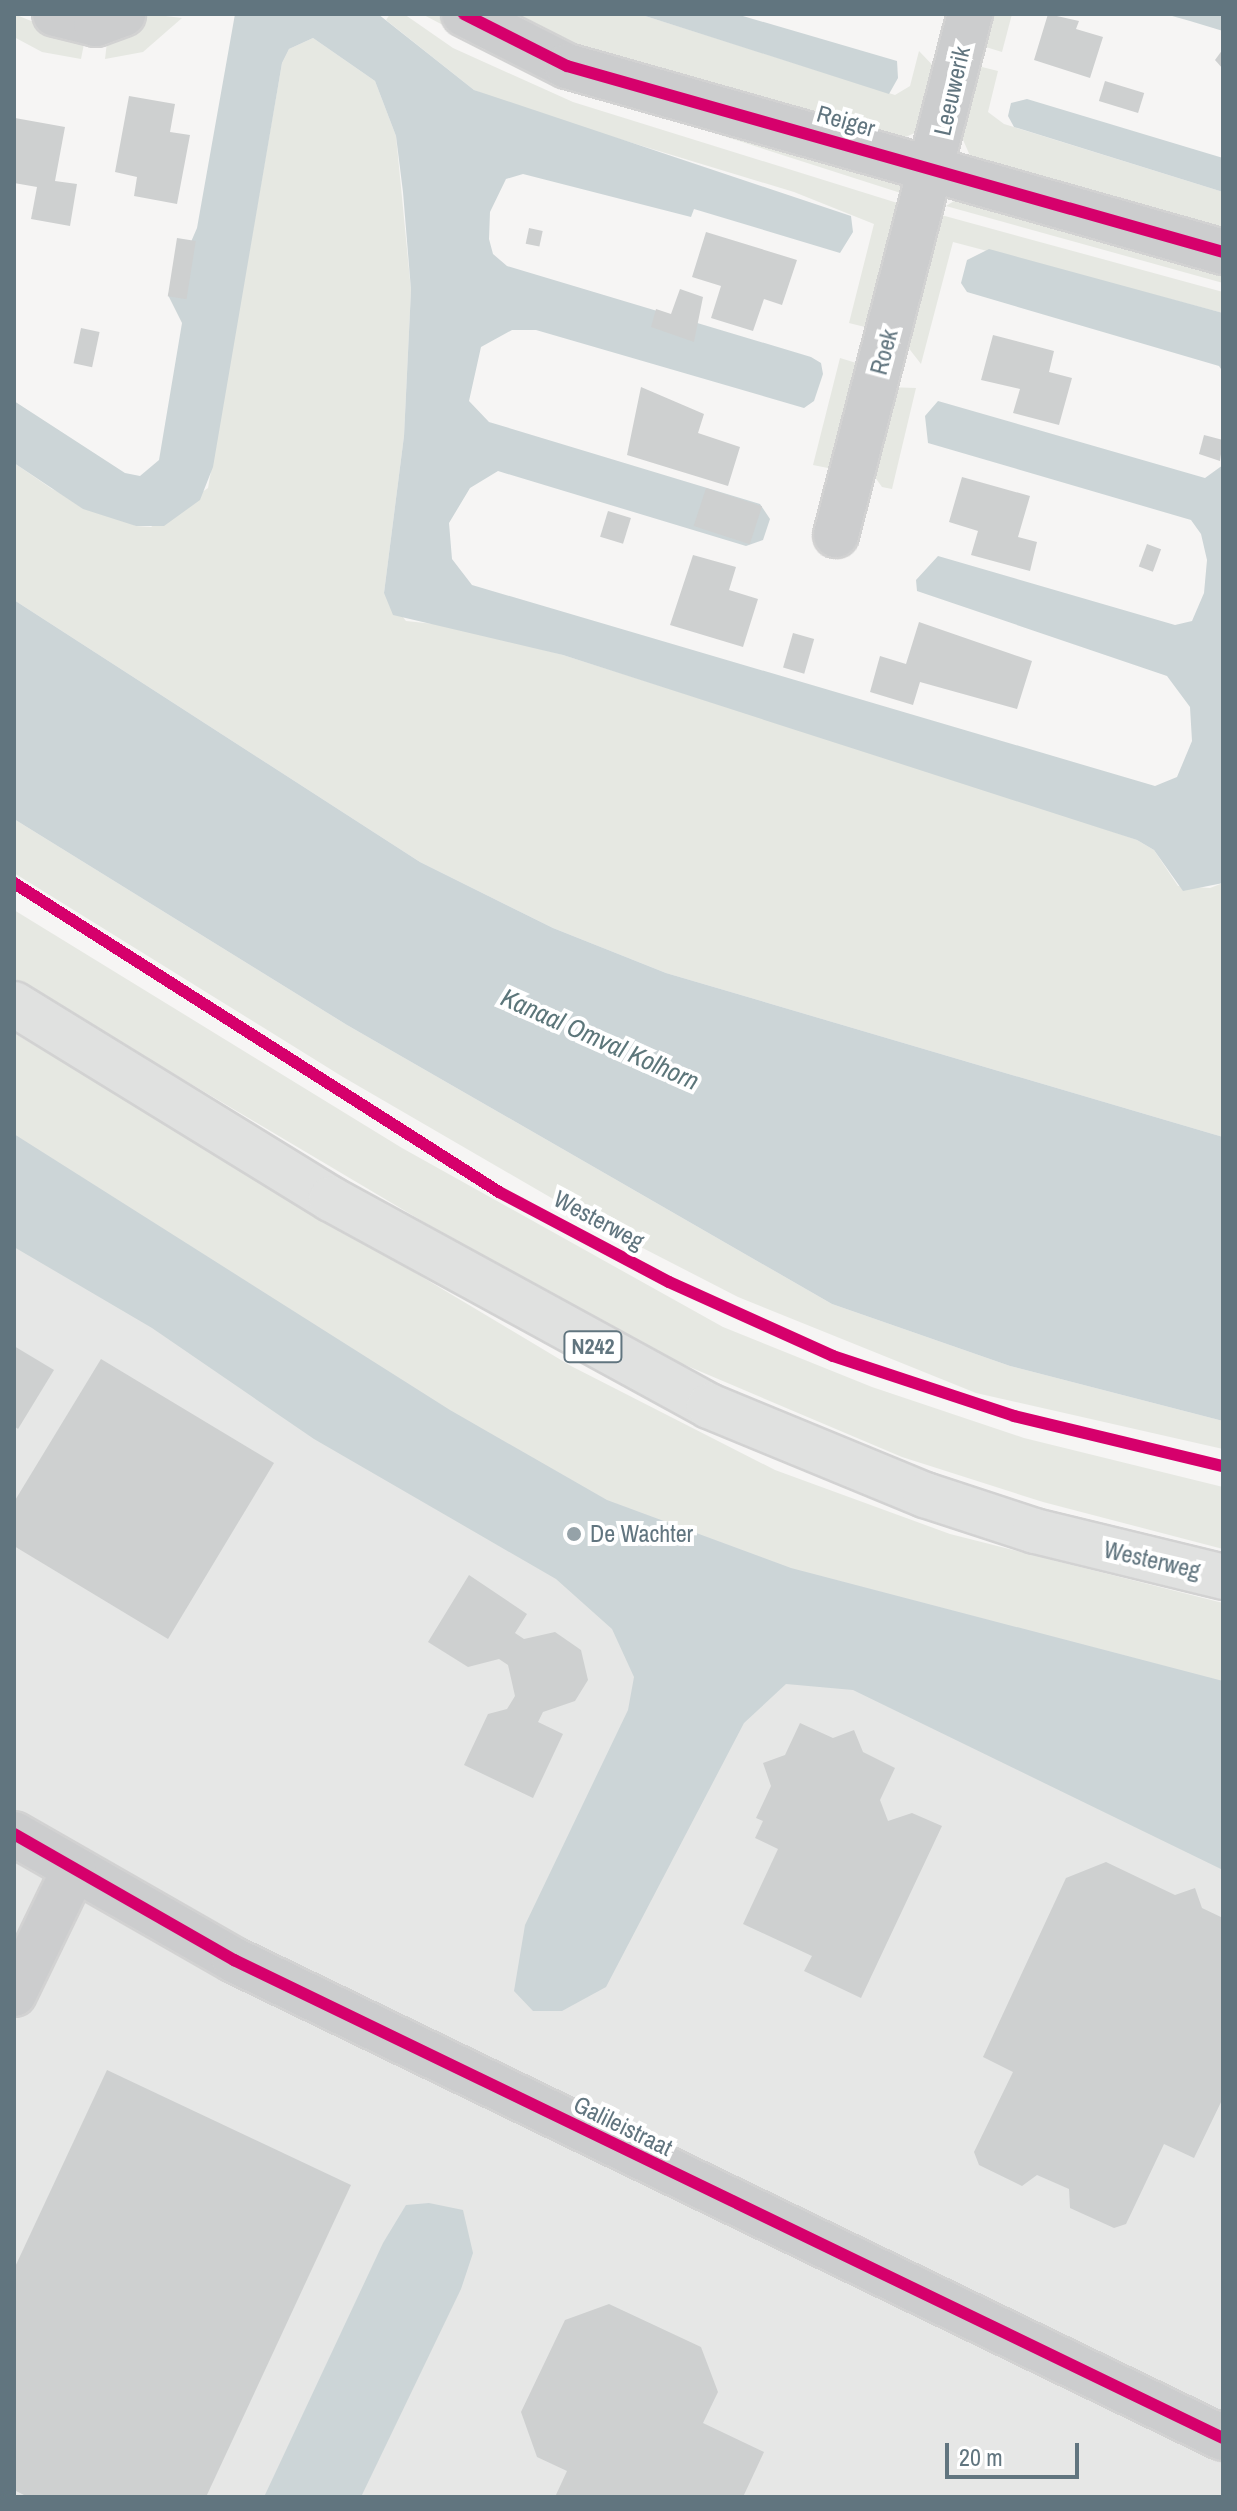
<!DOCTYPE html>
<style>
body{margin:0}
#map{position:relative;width:1237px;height:2511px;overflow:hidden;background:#f6f5f4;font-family:"Archivo Narrow",sans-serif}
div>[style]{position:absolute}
.built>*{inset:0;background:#e6e7e6}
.green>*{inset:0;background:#e6e8e2}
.water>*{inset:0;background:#ccd5d7}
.building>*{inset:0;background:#ced0d0;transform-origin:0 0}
.roads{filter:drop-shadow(2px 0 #d2d2d2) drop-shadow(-2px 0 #d2d2d2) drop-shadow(0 2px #d2d2d2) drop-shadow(0 -2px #d2d2d2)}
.minor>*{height:44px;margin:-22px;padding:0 22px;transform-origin:22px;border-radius:22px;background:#cccdce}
.major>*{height:44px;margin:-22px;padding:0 22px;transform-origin:22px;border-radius:22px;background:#e0e1e0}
.cycleway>*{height:12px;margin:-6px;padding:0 6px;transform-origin:6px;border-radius:6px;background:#d6006c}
.dots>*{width:22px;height:22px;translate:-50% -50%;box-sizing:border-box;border:4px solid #fff;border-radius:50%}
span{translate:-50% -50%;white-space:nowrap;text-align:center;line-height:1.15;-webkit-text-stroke:8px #fff;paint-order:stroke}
.shield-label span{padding:2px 6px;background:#fff;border:2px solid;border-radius:6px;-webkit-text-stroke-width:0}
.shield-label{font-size:22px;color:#61757f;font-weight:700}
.street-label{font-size:24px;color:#61757f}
.poi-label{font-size:24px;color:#61757f}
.left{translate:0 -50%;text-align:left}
.water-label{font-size:26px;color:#5c767a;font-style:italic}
.frame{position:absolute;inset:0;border:16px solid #61757f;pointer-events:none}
.scale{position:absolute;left:945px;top:2443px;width:134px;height:36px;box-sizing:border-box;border:4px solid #61757f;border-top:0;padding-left:10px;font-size:24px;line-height:28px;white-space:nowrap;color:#61757f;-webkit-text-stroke:6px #fff;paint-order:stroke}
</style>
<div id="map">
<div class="built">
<i style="clip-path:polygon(14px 1074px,570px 1429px,1223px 1620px,1223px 2497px,14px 2497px)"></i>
</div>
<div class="green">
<i style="clip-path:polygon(14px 14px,51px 29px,86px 34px,81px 59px,42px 52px,14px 37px)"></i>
<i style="clip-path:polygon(149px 14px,182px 18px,143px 52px,105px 59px,108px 34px)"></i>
<i style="clip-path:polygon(390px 14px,404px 14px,453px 48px,573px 102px,907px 206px,877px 330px,849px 323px,874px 224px,794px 192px,524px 110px,474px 90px,386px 20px)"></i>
<i style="clip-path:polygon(422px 14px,436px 14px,480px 42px,898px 182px,907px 195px,543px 78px)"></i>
<i style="clip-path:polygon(498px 14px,639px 14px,895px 95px,910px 86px,919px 51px,941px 74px,917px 132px,901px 139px,583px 51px)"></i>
<i style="clip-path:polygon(983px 14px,1012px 14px,1002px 52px,976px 44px)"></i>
<i style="clip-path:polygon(313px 38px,375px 81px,396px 136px,411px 290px,404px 436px,384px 593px,406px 621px,453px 626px,563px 655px,1020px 800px,1137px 840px,1154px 850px,1178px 886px,1210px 888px,1223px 883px,1223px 1137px,666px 973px,553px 928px,420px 862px,14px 600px,14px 463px,52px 489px,136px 526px,151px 527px,208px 488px,282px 63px,289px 49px)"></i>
<i style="clip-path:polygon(970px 64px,998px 71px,988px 112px,1004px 124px,1223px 192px,1223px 235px,971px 158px,960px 133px)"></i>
<i style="clip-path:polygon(959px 198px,1223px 267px,1223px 283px,946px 206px)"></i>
<i style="clip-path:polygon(934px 213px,1223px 292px,1223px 313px,953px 242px,921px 364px,900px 337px)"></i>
<i style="clip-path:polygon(840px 358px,866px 366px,835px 465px,828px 468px,813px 465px)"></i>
<i style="clip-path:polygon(887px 387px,916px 388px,892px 489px,882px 487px,869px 469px)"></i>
<i style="clip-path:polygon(14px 819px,347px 1025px,832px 1304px,1010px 1366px,1223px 1421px,1223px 1449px,976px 1393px,738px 1297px,598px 1225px,343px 1077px,14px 873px)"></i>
<i style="clip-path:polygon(14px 910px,402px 1148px,723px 1327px,872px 1387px,1024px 1438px,1223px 1487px,1223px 1549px,1043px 1502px,902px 1457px,678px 1362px,535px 1288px,14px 979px)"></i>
<i style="clip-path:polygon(14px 1033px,571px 1366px,775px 1470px,950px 1534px,1223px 1603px,1223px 1681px,791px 1568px,607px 1500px,450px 1410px,14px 1134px)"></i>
</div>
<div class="water">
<i style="clip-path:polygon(235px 14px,378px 14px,474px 90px,851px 216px,853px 232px,840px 253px,694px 209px,691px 217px,523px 174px,506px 179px,490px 212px,489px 239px,493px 254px,507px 266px,811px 357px,821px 363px,823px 374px,814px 401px,804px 408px,536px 330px,512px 330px,481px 347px,469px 401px,489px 422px,760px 504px,770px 519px,763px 540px,746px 546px,498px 471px,470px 488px,449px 523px,452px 559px,472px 585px,1155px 786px,1177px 777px,1192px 741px,1190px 707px,1167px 676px,917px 591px,916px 580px,938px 556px,1175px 625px,1192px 621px,1204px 593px,1207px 560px,1201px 534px,1191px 520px,928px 443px,925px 416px,938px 401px,1205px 478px,1223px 465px,1223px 883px,1183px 891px,1154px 850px,1137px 840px,563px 655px,393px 615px,384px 593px,404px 436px,411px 290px,403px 192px,396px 136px,375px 81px,313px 38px,289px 49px,282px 63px,213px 467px,200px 500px,164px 526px,136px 526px,83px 509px,14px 463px,14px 401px,125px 473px,140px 476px,159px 460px,182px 323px,168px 295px,197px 228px)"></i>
<i style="clip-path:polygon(639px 14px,736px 14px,897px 61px,898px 78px,889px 94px)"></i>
<i style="clip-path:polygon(1165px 14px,1223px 14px,1223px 31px,1190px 21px)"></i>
<i style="clip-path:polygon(1027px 99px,1223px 158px,1223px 192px,1014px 127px,1008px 116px,1011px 103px)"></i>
<i style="clip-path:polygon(989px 249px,1223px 313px,1223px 372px,1219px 366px,967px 292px,961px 283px,967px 260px)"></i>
<i style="clip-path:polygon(14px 600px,420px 862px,553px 928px,666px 973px,1223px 1137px,1223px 1421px,1010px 1366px,832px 1304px,347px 1025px,14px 819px)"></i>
<i style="clip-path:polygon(14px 1134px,450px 1410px,607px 1500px,791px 1568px,1223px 1681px,1223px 1870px,853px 1690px,786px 1684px,744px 1723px,606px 1987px,562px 2011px,533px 2011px,514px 1991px,525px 1925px,628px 1710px,634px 1677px,612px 1629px,556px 1579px,314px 1439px,152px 1328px,14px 1247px)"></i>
<i style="clip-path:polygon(429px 2203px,463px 2210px,473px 2253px,461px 2289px,361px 2497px,264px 2497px,383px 2243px,406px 2205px)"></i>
</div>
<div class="building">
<i style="clip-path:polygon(1048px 14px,1079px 21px,1076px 29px,1103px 37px,1090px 78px,1034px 60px)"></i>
<i style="clip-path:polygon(1223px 49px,1223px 69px,1215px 60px)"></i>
<i style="left:1105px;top:81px;width:41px;height:21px;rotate:17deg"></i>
<i style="clip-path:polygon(129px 96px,175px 104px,170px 132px,190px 135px,177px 204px,134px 196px,137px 177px,115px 172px)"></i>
<i style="clip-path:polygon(15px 118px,65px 127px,55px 181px,77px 184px,70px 226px,31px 219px,37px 187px,14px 183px)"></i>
<i style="left:529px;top:228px;width:14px;height:16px;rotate:12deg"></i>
<i style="clip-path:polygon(706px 232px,797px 260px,782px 305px,764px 299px,753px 331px,711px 318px,721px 286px,692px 277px)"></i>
<i style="left:177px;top:238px;width:19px;height:59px;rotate:9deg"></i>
<i style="clip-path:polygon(680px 289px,703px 297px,694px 342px,651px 327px,656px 309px,671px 314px)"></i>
<i style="left:81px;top:328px;width:19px;height:36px;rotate:12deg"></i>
<i style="clip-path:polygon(993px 335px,1054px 351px,1049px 372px,1072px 378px,1059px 425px,1013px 413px,1020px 389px,981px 380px)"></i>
<i style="clip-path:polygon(641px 387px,704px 414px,698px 433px,740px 447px,728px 486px,627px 455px)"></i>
<i style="clip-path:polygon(1204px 435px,1223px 440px,1220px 461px,1199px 454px)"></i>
<i style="clip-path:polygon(962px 477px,1030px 496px,1018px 537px,1037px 542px,1030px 571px,971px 555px,978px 531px,949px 522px)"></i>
<i style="left:706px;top:488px;width:59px;height:40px;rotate:18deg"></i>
<i style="left:608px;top:511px;width:24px;height:27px;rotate:17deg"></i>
<i style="left:1147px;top:544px;width:15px;height:24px;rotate:20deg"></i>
<i style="clip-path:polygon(693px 555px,736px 567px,729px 590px,758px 599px,743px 647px,670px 625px)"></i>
<i style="clip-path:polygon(919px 622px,1032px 661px,1017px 709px,920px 682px,913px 705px,870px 692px,880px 656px,906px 664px)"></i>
<i style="left:793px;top:633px;width:22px;height:36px;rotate:16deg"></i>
<i style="clip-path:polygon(14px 1346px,54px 1370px,18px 1429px,14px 1426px)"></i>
<i style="clip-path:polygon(101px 1359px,274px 1463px,168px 1639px,14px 1546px,14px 1502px)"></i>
<i style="clip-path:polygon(469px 1575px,527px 1614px,515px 1633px,524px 1639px,555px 1632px,581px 1650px,588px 1680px,575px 1701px,543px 1712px,538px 1722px,563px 1734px,533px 1798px,464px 1765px,488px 1714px,507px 1709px,515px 1696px,508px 1665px,499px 1659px,468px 1667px,428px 1642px)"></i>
<i style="clip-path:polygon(800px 1723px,833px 1738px,854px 1730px,863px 1752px,895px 1768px,880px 1800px,888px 1821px,912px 1813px,942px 1826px,861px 1998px,804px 1971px,812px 1956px,743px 1924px,778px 1849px,755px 1838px,763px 1821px,756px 1818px,771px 1786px,763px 1763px,785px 1755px)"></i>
<i style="clip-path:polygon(1106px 1862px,1175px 1895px,1195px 1888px,1202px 1908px,1223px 1918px,1223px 2098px,1194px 2158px,1164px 2144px,1126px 2224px,1114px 2228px,1070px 2208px,1069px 2189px,1037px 2175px,1022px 2186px,979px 2165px,974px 2152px,1013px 2072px,983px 2057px,1066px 1878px)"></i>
<i style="clip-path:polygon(107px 2070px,351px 2185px,206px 2497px,28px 2497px,14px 2490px,14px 2269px)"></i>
<i style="clip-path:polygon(609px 2304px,701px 2347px,718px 2392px,703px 2423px,764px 2452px,743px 2497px,555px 2497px,567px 2471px,537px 2457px,521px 2412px,565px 2320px)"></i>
</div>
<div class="roads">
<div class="minor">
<i style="left:55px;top:14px;width:42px;rotate:13.7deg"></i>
<i style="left:96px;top:24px;width:29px;rotate:-20deg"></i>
<i style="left:464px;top:14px;width:115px;rotate:26.8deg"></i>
<i style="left:567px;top:66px;width:682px;rotate:15.83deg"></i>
<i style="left:836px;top:535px;width:538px;rotate:-75.58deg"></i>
<i style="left:14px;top:1834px;width:254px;rotate:29.8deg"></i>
<i style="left:234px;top:1960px;width:1098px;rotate:25.8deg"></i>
<i style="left:14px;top:1994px;width:138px;rotate:-64.2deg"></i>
</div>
<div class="major">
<i style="left:14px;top:1004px;width:372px;rotate:31.6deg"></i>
<i style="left:331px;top:1199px;width:431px;rotate:28.7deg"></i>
<i style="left:709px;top:1406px;width:234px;rotate:22.4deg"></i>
<i style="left:925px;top:1495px;width:116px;rotate:18.1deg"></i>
<i style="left:1035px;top:1531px;width:194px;rotate:13.7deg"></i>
</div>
</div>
<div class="cycleway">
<i style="left:464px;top:14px;width:115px;rotate:26.8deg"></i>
<i style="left:567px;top:66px;width:682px;rotate:15.83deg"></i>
<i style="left:14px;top:883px;width:575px;rotate:32.5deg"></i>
<i style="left:499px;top:1192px;width:192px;rotate:27.9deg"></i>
<i style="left:669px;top:1282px;width:180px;rotate:24.3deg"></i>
<i style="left:833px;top:1356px;width:191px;rotate:18.3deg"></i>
<i style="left:1014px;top:1416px;width:215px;rotate:13.5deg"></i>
<i style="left:14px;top:1834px;width:254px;rotate:29.8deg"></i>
<i style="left:234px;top:1960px;width:1098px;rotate:25.8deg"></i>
</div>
<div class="dots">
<i style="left:574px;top:1534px;background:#95a2a8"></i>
</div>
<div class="shield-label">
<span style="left:593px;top:1347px">N242</span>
</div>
<div class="street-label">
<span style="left:952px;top:91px;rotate:-77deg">Leeuwerik</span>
<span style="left:846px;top:121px;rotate:16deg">Reiger</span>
<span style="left:884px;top:352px;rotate:-75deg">Roek</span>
<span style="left:599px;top:1220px;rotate:28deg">Westerweg</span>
<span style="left:1152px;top:1560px;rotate:13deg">Westerweg</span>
<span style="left:623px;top:2126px;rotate:26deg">Galileistraat</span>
</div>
<div class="poi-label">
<span class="left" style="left:590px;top:1534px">De Wachter</span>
</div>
<div class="water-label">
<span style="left:600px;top:1039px;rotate:24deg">Kanaal Omval Kolhorn</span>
</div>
<div class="frame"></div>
<div class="scale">20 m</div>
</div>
